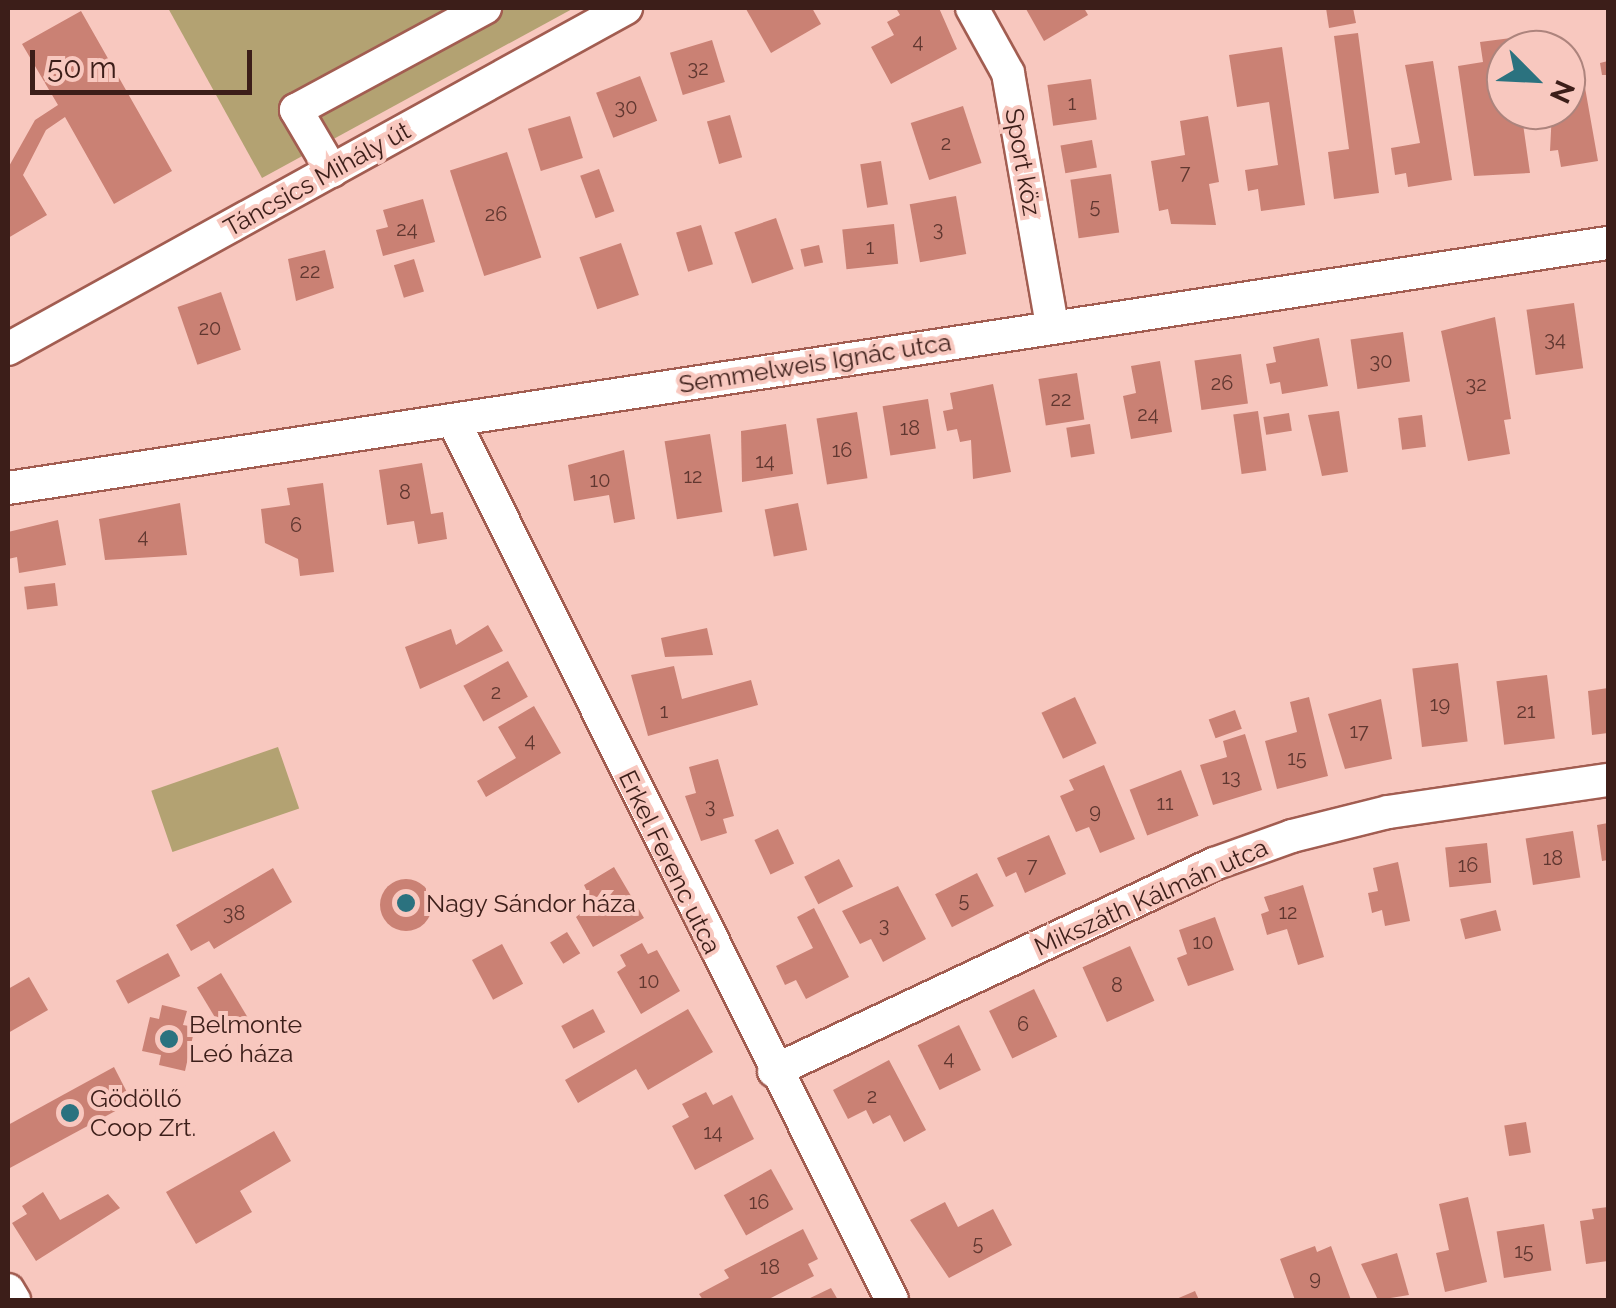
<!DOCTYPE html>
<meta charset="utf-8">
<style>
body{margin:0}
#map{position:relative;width:1616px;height:1308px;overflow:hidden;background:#f8c8bf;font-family:Raleway,sans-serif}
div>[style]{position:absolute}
.green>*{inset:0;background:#b3a272;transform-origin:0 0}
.building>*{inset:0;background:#ca8174;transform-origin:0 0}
.round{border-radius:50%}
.roads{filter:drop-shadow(2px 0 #a25d51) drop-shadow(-2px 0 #a25d51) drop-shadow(0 2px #a25d51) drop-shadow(0 -2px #a25d51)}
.minor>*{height:32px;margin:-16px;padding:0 16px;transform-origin:16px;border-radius:16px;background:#fff}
.dots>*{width:28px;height:28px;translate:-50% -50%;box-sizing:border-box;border:5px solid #f8c8bf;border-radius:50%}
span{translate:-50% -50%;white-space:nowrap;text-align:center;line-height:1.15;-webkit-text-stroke:8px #f8c8bf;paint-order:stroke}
.number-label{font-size:20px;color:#603730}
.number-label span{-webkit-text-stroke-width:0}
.street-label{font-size:25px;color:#3c1e19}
.poi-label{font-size:25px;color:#3c1e19}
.left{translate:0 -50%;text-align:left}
.frame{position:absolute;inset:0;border:10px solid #3c1e19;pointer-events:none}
.north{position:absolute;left:1486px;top:30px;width:100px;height:100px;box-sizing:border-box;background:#f8c8bf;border:2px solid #ad847d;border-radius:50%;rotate:114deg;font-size:28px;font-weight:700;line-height:40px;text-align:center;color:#3c1e19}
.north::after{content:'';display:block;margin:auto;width:35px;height:45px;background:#2b727f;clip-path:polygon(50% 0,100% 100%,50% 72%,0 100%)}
.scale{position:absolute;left:30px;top:50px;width:222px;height:45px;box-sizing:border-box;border:5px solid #3c1e19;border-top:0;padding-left:12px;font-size:30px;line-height:35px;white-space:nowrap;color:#3c1e19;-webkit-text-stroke:8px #f8c8bf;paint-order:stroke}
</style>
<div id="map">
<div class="green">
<i style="clip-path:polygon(168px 8px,574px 8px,262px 178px)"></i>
<i style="left:278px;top:747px;width:65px;height:134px;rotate:71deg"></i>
</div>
<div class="building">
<i style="clip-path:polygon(812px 8px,821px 24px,771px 53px,746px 9px)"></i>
<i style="clip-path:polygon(896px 8px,939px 8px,957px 49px,891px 84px,871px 47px,894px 35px,887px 22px,900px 15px)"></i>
<i style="clip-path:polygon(1084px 8px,1088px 15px,1044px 41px,1026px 9px)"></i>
<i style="clip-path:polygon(1326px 8px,1353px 8px,1356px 23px,1329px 28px)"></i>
<i style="clip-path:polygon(81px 11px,172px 171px,114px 204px,65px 117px,46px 130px,23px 175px,47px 215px,8px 238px,8px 168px,35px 120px,58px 105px,22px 44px)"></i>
<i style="clip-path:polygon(1358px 33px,1379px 193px,1334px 199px,1328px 152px,1349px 149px,1334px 36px)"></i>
<i style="clip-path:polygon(1511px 38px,1506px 110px,1521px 110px,1530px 173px,1474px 176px,1458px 66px,1483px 62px,1480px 42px)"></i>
<i style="left:712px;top:40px;width:44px;height:44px;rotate:73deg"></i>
<i style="clip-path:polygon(1282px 47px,1305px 205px,1261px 211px,1258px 189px,1248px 191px,1245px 170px,1278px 165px,1269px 102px,1237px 107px,1229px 55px)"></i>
<i style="clip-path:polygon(1433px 61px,1452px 180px,1408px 187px,1406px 173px,1395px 175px,1391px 148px,1420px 143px,1405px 65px)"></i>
<i style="clip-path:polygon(1608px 61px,1608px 75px,1602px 75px,1600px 63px)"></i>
<i style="left:640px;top:76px;width:48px;height:47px;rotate:69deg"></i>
<i style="left:1091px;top:79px;width:41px;height:44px;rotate:82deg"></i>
<i style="clip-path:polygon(1584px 82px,1598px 161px,1561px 167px,1558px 150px,1550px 151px,1552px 111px,1573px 107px,1569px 84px)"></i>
<i style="left:963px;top:106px;width:60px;height:55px;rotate:72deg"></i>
<i style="left:730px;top:115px;width:44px;height:24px;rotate:74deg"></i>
<i style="left:570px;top:116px;width:44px;height:44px;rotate:73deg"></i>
<i style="clip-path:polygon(1208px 116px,1219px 182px,1209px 184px,1216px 225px,1171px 224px,1168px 209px,1159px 211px,1151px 161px,1185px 155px,1180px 121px)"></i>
<i style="left:1092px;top:140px;width:28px;height:32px;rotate:80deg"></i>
<i style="left:507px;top:152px;width:111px;height:60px;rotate:72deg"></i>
<i style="left:881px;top:161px;width:44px;height:21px;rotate:81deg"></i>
<i style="left:599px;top:169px;width:45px;height:20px;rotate:70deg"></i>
<i style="left:1111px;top:174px;width:59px;height:41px;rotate:82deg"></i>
<i style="left:956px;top:196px;width:59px;height:47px;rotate:80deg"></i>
<i style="clip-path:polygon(423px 199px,435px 242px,383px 256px,376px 230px,388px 227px,383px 210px)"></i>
<i style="left:776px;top:218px;width:54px;height:44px;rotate:71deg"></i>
<i style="left:894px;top:224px;width:40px;height:52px;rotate:84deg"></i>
<i style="left:701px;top:225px;width:41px;height:26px;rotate:73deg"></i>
<i style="left:621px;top:243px;width:55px;height:44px;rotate:71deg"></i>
<i style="left:819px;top:245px;width:18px;height:19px;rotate:77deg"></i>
<i style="clip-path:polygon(325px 250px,334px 288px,296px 301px,288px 259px)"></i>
<i style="left:414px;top:259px;width:34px;height:21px;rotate:73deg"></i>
<i style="left:221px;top:292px;width:61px;height:46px;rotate:71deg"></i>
<i style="left:1574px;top:303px;width:66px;height:48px;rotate:82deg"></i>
<i style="clip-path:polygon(1495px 317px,1511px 419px,1504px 420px,1510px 454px,1468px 461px,1441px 331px)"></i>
<i style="left:1403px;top:332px;width:50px;height:53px;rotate:82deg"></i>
<i style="clip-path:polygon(1319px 338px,1328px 386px,1282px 394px,1280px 382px,1270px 384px,1266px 364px,1276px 362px,1273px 347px)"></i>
<i style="left:1241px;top:354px;width:50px;height:47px;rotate:82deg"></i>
<i style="clip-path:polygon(1160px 361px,1172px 432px,1131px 439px,1123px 396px,1136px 393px,1131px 366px)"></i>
<i style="left:1077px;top:373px;width:47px;height:39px;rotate:81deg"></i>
<i style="clip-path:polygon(993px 384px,1011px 472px,973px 479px,971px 440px,960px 442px,957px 429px,947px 431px,943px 411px,953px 409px,950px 393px)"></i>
<i style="left:928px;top:399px;width:50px;height:46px;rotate:81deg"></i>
<i style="left:1258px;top:411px;width:60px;height:25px;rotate:82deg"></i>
<i style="clip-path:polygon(1339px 411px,1348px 472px,1322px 476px,1308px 415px)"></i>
<i style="left:857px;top:412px;width:67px;height:41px;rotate:81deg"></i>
<i style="left:1289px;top:413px;width:18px;height:26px;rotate:81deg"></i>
<i style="left:1422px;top:415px;width:32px;height:24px;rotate:83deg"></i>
<i style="clip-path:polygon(786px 424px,793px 474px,742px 482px,741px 431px)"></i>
<i style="left:1090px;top:424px;width:30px;height:24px;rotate:81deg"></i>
<i style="left:710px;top:434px;width:79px;height:46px;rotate:81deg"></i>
<i style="clip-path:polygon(624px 450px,635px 519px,614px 523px,609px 495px,574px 501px,568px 465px)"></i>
<i style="clip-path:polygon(422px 463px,431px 514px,443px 512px,447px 539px,418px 544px,414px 521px,387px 525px,379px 470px)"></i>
<i style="clip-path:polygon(323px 483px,334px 572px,300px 576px,298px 559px,265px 543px,261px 509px,290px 505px,287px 488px)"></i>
<i style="clip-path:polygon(180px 503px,187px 555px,105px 560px,99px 519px)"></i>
<i style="left:798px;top:503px;width:48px;height:34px;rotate:79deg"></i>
<i style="clip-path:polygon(58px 520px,66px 565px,19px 573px,17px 557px,8px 559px,8px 532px)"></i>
<i style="left:55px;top:583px;width:23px;height:31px;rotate:83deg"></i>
<i style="clip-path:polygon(488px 625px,503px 651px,420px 689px,405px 647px,451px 629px,456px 645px)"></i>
<i style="clip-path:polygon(707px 628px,713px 655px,665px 657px,661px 638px)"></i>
<i style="left:508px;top:661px;width:41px;height:51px;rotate:61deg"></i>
<i style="left:1458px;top:663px;width:79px;height:46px;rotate:83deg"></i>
<i style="clip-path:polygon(674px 666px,682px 699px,751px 680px,758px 705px,648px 736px,631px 675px)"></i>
<i style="left:1547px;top:675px;width:64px;height:51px;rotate:83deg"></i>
<i style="clip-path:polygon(1608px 688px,1608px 733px,1592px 735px,1588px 691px)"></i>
<i style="left:1075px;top:697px;width:51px;height:37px;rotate:65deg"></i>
<i style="clip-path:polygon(1309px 697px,1328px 776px,1277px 789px,1265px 741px,1297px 732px,1290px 702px)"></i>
<i style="clip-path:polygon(1381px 699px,1392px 759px,1345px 769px,1328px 714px)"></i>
<i style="clip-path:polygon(534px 706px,561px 753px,486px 797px,477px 781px,516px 758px,498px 727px)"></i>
<i style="left:1235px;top:710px;width:20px;height:28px;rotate:70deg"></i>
<i style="clip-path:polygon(1245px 734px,1262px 790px,1213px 805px,1200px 765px,1227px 757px,1223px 741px)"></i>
<i style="clip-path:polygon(718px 759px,734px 816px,723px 819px,727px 833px,701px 841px,685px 796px,696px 793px,689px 767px)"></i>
<i style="clip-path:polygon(1104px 765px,1135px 839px,1100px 853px,1089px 827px,1076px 832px,1060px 796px,1074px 790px,1069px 780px)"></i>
<i style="left:1181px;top:770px;width:49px;height:55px;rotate:69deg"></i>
<i style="clip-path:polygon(1608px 823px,1608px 860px,1602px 861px,1597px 825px)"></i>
<i style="left:778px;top:829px;width:38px;height:26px;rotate:65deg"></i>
<i style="left:1573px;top:831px;width:47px;height:48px;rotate:81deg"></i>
<i style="clip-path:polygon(1049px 835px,1066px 874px,1025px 893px,1016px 872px,1006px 877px,997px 858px)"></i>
<i style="left:1487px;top:843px;width:40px;height:42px;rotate:84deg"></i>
<i style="left:839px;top:859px;width:31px;height:39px;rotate:63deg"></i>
<i style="clip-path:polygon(1398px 862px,1410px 921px,1385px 926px,1382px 910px,1372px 913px,1368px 893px,1378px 891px,1373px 868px)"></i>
<i style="clip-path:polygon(614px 867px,644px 918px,593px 947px,576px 917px,593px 904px,584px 885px)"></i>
<i style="clip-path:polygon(273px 868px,292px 902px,214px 949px,209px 941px,191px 951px,176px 925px)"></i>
<i style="left:977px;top:873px;width:37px;height:47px;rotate:63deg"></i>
<i class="round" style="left:380px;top:879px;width:52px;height:52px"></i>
<i style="clip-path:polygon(1303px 885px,1324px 957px,1298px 965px,1287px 929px,1267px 935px,1261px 914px,1269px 911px,1264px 897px)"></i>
<i style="clip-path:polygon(898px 886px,926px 939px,883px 962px,871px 939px,860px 944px,842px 911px)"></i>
<i style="clip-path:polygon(814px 908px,849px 977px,806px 999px,796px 980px,785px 985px,776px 966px,813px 948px,797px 917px)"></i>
<i style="left:1496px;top:910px;width:21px;height:37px;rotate:76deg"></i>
<i style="clip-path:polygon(1215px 917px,1234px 970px,1188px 986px,1177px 958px,1187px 954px,1179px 930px)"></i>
<i style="left:567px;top:932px;width:25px;height:20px;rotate:58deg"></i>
<i style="clip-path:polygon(642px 943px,648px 954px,657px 950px,680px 991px,641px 1014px,617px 972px,626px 966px,620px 955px)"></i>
<i style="left:502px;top:944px;width:45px;height:34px;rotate:62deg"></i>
<i style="left:1130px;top:946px;width:60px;height:52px;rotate:66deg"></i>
<i style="left:168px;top:953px;width:26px;height:59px;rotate:62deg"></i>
<i style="left:221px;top:973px;width:55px;height:28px;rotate:59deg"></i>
<i style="clip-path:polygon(29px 977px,48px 1010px,8px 1033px,8px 989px)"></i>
<i style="left:1034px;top:989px;width:53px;height:50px;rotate:64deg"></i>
<i style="clip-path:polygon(162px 1005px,187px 1011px,183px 1025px,195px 1027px,185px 1071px,159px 1065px,161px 1055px,142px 1051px,150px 1017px,159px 1019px)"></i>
<i style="left:593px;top:1009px;width:26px;height:36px;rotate:62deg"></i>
<i style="clip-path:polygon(688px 1009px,713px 1052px,648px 1090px,636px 1069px,578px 1103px,565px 1080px)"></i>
<i style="left:959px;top:1025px;width:50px;height:46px;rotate:64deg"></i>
<i style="clip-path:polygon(889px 1060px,926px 1130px,904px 1142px,890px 1115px,873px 1124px,866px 1110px,848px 1119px,833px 1090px)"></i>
<i style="clip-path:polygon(114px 1067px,132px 1102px,8px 1169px,8px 1125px)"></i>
<i style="clip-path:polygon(706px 1092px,713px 1105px,732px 1095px,754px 1139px,695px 1170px,672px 1126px,689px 1117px,682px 1104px)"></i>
<i style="left:1526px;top:1122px;width:31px;height:22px;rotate:81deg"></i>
<i style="clip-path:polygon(274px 1131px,291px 1161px,240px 1191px,252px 1212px,196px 1244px,166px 1192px)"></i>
<i style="left:771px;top:1169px;width:46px;height:54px;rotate:61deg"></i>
<i style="clip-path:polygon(43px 1192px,60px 1220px,108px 1194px,120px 1208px,36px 1261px,12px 1223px,27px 1214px,22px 1206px)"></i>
<i style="clip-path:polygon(1468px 1197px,1487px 1282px,1445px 1292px,1436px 1253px,1449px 1250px,1439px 1204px)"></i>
<i style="clip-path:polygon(945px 1202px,958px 1227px,993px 1209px,1012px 1245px,949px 1278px,910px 1220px)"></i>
<i style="clip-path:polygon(1608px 1207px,1608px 1261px,1586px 1264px,1580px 1221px,1594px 1219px,1592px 1209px)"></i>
<i style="left:1544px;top:1224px;width:47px;height:48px;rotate:81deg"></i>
<i style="clip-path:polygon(803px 1229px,818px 1259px,808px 1264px,814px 1276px,767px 1300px,703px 1300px,699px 1294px,729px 1278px,724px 1270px)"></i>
<i style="clip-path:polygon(1315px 1246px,1317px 1252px,1331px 1246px,1351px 1300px,1295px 1300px,1280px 1259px)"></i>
<i style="clip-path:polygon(1397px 1253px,1409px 1295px,1378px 1300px,1361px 1264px)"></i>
<i style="clip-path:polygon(831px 1288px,838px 1300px,806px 1300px)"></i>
<i style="clip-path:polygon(1195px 1291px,1199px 1300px,1174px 1300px)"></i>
</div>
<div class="roads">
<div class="minor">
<i style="left:972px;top:8px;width:74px;rotate:61deg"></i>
<i style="left:1008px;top:73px;width:255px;rotate:80.1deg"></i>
<i style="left:332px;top:171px;width:71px;rotate:-120.5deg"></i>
<i style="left:296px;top:110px;width:215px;rotate:-28.4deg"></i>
<i style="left:8px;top:349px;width:706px;rotate:-28.89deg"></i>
<i style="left:454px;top:422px;width:981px;rotate:63.49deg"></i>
<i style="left:8px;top:488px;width:1619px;rotate:-8.71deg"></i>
<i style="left:774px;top:1071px;width:486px;rotate:-25.2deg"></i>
<i style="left:1214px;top:864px;width:83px;rotate:-19.7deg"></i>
<i style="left:1292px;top:836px;width:99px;rotate:-14deg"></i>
<i style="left:1388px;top:812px;width:222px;rotate:-8.3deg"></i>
<i style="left:8px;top:1290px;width:12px;rotate:59deg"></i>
</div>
</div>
<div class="dots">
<i style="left:406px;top:903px;background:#2b727f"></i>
<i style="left:169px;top:1039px;background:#2b727f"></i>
<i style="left:70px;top:1113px;background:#2b727f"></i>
</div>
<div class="number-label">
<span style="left:918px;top:41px">4</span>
<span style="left:698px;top:68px">32</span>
<span style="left:1072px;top:103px">1</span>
<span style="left:626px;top:107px">30</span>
<span style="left:946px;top:143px">2</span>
<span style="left:1185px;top:172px">7</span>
<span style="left:1095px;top:206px">5</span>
<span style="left:496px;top:214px">26</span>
<span style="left:407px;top:229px">24</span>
<span style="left:938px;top:229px">3</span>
<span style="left:870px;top:247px">1</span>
<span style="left:310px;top:271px">22</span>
<span style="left:210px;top:328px">20</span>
<span style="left:1555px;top:339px">34</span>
<span style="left:1381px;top:361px">30</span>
<span style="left:1222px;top:383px">26</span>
<span style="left:1476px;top:384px">32</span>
<span style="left:1061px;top:399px">22</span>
<span style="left:1148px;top:414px">24</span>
<span style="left:910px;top:428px">18</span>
<span style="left:842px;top:450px">16</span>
<span style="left:765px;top:461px">14</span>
<span style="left:693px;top:476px">12</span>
<span style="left:600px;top:480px">10</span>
<span style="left:405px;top:492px">8</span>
<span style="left:296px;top:525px">6</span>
<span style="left:143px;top:536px">4</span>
<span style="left:496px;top:692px">2</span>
<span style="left:1440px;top:704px">19</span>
<span style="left:664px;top:711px">1</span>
<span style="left:1526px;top:711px">21</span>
<span style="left:1359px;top:731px">17</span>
<span style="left:530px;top:740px">4</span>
<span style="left:1297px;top:758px">15</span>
<span style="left:1231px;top:777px">13</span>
<span style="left:1165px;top:803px">11</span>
<span style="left:710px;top:806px">3</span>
<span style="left:1095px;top:811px">9</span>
<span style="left:1553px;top:858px">18</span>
<span style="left:1032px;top:865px">7</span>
<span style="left:1468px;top:865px">16</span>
<span style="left:964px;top:900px">5</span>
<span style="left:1288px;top:912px">12</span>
<span style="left:234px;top:913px">38</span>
<span style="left:884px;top:925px">3</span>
<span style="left:1203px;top:942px">10</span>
<span style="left:649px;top:981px">10</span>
<span style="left:1117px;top:985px">8</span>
<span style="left:1023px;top:1024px">6</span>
<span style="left:949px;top:1058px">4</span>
<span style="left:872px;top:1096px">2</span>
<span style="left:713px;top:1132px">14</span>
<span style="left:759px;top:1202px">16</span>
<span style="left:978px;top:1243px">5</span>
<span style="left:1524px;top:1251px">15</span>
<span style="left:770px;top:1267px">18</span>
<span style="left:1315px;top:1278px">9</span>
</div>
<div class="street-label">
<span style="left:1023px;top:162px;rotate:80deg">Sport köz</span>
<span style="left:317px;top:179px;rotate:-29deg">Táncsics Mihály út</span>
<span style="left:815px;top:363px;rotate:-9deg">Semmelweis Ignác utca</span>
<span style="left:670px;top:862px;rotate:64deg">Erkel Ferenc utca</span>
<span style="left:1151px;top:897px;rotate:-24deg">Mikszáth Kálmán utca</span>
</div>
<div class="poi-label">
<span class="left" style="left:426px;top:903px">Nagy Sándor háza</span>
<span class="left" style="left:189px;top:1039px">Belmonte<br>Leó háza</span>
<span class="left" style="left:90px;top:1113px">Gödöllő<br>Coop Zrt.</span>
</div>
<div class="frame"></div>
<div class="north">N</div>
<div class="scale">50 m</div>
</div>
